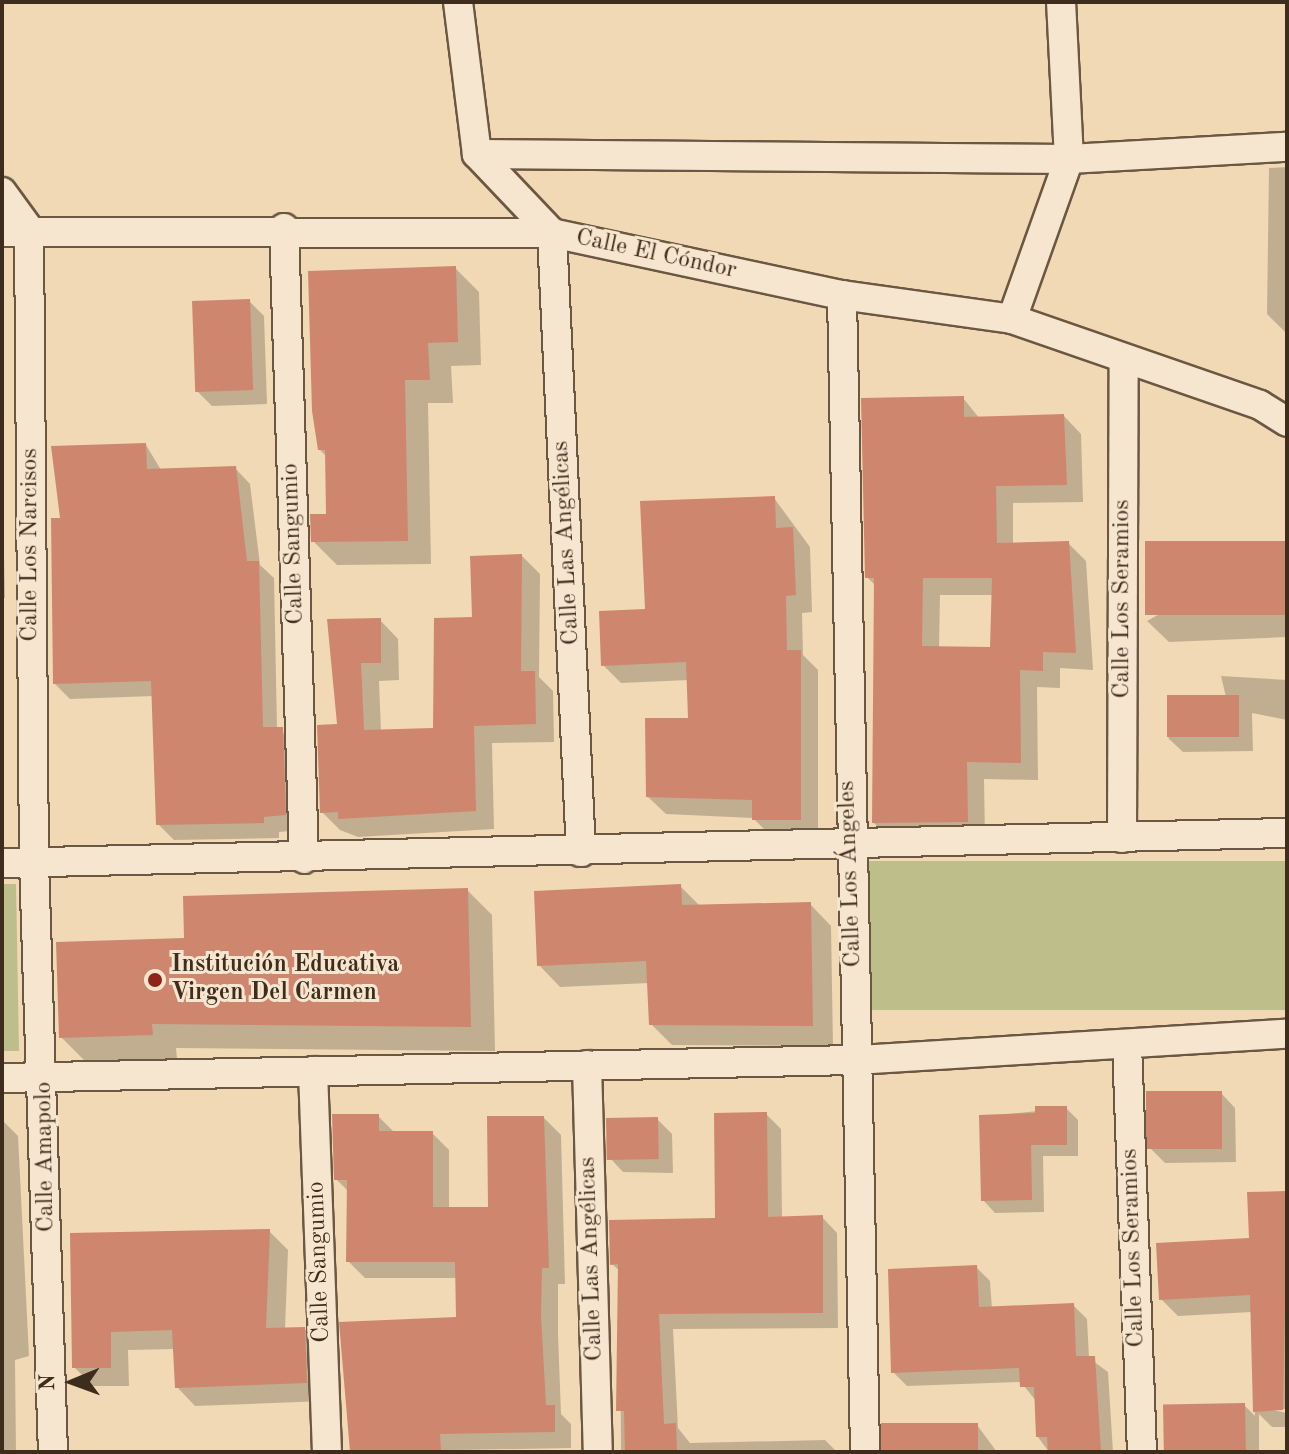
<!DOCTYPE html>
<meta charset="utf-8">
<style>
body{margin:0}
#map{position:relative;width:1289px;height:1454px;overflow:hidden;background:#f2d9b5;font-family:"Old Standard TT",serif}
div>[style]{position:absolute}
.green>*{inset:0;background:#bebe8b;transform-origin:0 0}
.shadow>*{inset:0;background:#0003}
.building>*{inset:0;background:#cf866e;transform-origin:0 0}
.roads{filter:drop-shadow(2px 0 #6b5742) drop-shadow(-2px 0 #6b5742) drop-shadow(0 2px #6b5742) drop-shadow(0 -2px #6b5742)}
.minor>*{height:28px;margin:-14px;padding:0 14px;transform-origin:14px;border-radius:14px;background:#f7e6cf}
.dots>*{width:22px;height:22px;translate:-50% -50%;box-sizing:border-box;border:4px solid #f7e6cf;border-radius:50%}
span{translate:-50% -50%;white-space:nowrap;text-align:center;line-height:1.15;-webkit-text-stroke:6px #f7e6cf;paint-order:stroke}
.street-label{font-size:24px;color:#3e2c1c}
.poi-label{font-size:24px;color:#3e2c1c;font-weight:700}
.left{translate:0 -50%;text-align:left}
.frame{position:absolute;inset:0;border:4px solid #3e2c1c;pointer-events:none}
.north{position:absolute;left:32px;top:1342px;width:80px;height:80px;-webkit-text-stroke:6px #f7e6cf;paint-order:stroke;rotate:269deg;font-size:22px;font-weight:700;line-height:32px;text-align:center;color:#3e2c1c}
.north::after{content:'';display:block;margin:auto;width:28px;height:36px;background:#3e2c1c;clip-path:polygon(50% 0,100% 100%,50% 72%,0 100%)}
</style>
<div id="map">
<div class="green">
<i style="left:1287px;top:861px;width:149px;height:418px;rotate:90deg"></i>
<i style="clip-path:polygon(2px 884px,16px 884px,19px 1051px,2px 1051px)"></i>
</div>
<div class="shadow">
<i style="clip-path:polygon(1287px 167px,1287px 334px,1267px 314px,1269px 168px)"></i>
<i style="clip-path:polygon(455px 268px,479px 292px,481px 365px,451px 366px,453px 403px,428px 403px,431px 564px,337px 565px,313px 541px,328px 516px,327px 457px,319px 449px)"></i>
<i style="clip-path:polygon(249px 301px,264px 316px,267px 404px,212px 406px,197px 391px)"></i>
<i style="clip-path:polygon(evenodd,963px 398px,980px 419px,1064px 416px,1081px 434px,1083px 502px,1013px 503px,1013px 545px,1068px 543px,1086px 561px,1093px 670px,1060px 668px,1060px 688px,1037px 687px,1038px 780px,984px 779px,985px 838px,891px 840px,874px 823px,876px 586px,867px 577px,963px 398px,940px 595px,993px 595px,992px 649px,939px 649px,940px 595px)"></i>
<i style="clip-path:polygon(146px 445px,161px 470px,235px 468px,250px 484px,260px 565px,274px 578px,277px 729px,298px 744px,300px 830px,279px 832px,279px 838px,174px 840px,158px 824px,154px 696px,70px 699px,55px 684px,62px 520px)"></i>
<i style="clip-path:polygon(774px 498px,810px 547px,812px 612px,802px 613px,803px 655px,818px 670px,818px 837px,771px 836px,753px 818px,666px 814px,648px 797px,690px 720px,689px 680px,621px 683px,603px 665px,647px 611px)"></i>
<i style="clip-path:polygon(1287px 543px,1287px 637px,1169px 642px,1147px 621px)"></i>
<i style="clip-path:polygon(2px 553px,4px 556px,5px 598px,2px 598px)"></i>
<i style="clip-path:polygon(522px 556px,540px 574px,539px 677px,553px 691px,554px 742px,492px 743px,494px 829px,358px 837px,340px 830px,322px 812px,339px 726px,330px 621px,380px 620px,398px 639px,399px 680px,379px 681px,381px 731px,435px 730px,474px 619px)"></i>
<i style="clip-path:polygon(1221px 676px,1287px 680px,1287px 720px,1252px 713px,1253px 751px,1183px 752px,1168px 738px,1226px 697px)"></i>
<i style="clip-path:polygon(680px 886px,700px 906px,810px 904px,831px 926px,833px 1046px,672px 1045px,651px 1024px,649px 983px,560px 987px,539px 965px)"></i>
<i style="clip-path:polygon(467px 890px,492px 915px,495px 1051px,176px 1048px,177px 1059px,86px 1062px,61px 1037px,186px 940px)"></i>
<i style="clip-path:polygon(1221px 1093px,1235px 1108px,1236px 1162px,1165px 1163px,1150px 1148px)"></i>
<i style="clip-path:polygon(1066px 1108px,1078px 1120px,1078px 1156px,1043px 1156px,1044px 1212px,995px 1213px,983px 1200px,981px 1117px)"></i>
<i style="clip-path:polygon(766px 1114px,781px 1129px,782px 1219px,822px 1217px,837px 1233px,838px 1328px,673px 1329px,678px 1428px,690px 1443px,825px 1440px,837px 1452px,621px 1452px,620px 1271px,612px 1264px,717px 1220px)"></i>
<i style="clip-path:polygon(378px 1116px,395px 1133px,432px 1133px,449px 1150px,449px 1209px,490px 1209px,544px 1118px,561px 1135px,565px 1284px,558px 1284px,558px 1334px,561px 1414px,571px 1424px,571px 1448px,353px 1452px,341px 1324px,458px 1319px,457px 1278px,365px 1278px,348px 1261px,349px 1192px,336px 1179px)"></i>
<i style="clip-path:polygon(657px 1119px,672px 1134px,673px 1173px,623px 1172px,609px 1157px)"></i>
<i style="clip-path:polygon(2px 1120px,18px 1136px,29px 1356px,15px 1360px,16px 1452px,2px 1452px)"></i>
<i style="clip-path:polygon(1287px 1193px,1287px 1409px,1268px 1409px,1287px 1413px,1287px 1427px,1272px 1427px,1259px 1414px,1259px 1452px,1166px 1452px,1244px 1405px,1255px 1416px,1252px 1312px,1178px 1316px,1161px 1299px,1251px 1240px,1249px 1194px)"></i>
<i style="clip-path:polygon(269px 1231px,288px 1250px,285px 1330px,305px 1329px,323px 1348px,325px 1401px,195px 1406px,177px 1387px,175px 1349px,128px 1350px,129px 1386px,93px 1386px,74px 1367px,72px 1235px)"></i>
<i style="clip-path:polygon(976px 1267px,990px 1281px,992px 1309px,1073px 1305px,1087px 1319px,1089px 1358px,1108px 1372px,1113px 1452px,1049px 1452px,1038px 1437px,1036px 1401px,1021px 1382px,907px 1386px,893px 1372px)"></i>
<i style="clip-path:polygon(977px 1425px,997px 1452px,883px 1452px)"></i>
</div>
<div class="building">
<i style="clip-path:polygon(456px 266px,458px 342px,428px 343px,430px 380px,405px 380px,408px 541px,311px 542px,310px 514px,326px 514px,325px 450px,318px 450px,312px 411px,308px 271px)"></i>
<i style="left:250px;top:299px;width:91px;height:58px;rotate:88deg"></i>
<i style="clip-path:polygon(evenodd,964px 396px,964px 417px,1064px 414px,1067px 485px,996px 486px,997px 543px,1069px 541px,1076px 653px,1043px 652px,1043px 671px,1020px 670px,1021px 763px,967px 762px,968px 822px,872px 823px,874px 578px,865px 578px,861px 398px,964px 396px,923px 578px,992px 578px,990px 647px,922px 646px,923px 578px)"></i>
<i style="clip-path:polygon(146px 443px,147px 469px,236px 466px,247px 561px,259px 561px,263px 727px,283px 727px,286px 815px,264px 817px,264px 823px,156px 825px,151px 681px,53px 684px,51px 518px,60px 518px,51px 446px)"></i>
<i style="clip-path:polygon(775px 496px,776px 528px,793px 527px,796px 595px,786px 596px,787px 650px,801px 650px,801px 820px,752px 820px,752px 800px,646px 797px,645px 718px,688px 718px,686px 662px,601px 666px,599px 611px,645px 609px,640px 501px)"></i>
<i style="left:1287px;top:541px;width:74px;height:142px;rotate:90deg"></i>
<i style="clip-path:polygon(522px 554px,521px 671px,535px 671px,536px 724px,474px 726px,476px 811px,338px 819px,338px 812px,320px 813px,317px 725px,337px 724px,327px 619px,381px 618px,381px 663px,361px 663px,364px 730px,433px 728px,434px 618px,472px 617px,470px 556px)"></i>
<i style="left:1239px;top:695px;width:42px;height:72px;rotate:90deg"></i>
<i style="clip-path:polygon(681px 884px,682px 905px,811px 902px,813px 1026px,649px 1025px,646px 961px,537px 966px,534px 891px)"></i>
<i style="clip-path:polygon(468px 888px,471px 1027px,152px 1024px,153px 1035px,59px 1038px,56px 942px,184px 938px,183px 896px)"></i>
<i style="left:1222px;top:1091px;width:58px;height:76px;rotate:90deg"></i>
<i style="clip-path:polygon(1035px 1106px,1067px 1106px,1067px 1145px,1031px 1145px,1032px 1200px,981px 1201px,979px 1115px,1035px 1113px)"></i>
<i style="clip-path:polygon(767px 1112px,768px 1217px,823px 1215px,823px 1313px,659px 1314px,664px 1424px,676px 1423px,677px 1452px,625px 1452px,624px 1411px,616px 1411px,618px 1264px,610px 1265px,609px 1220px,715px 1218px,714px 1113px)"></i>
<i style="clip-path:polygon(332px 1114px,379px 1114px,379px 1131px,433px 1131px,433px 1207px,488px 1207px,487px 1116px,544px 1116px,549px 1268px,542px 1268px,541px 1316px,546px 1405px,555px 1405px,555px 1432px,440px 1434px,441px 1452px,350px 1452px,339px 1322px,456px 1317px,455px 1262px,346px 1262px,347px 1180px,334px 1180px)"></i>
<i style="left:658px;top:1117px;width:42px;height:52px;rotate:89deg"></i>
<i style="clip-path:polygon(1287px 1191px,1283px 1410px,1253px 1412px,1250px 1295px,1159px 1300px,1156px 1243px,1249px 1238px,1247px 1192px)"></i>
<i style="clip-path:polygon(270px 1229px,266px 1328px,305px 1327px,307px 1383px,175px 1388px,172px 1330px,111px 1332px,111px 1368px,72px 1368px,70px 1233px)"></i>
<i style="clip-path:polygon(977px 1265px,979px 1307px,1074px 1303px,1076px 1356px,1095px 1356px,1101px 1452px,1048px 1452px,1047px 1437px,1036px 1437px,1034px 1387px,1020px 1387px,1019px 1368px,891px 1373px,888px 1269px)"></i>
<i style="left:1245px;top:1403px;width:49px;height:82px;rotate:89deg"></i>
<i style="left:978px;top:1423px;width:29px;height:97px;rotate:90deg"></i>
</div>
<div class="roads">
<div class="minor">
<i style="left:458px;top:2px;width:153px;rotate:82.9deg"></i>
<i style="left:477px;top:154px;width:109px;rotate:46.5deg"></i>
<i style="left:552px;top:233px;width:620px;rotate:87.32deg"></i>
<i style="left:477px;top:154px;width:592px;rotate:0.48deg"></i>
<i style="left:1069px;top:159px;width:218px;rotate:-3.2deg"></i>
<i style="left:2px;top:192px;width:46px;rotate:53.9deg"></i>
<i style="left:29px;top:229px;width:633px;rotate:89.55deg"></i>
<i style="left:34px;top:862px;width:590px;rotate:88.16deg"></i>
<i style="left:284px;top:228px;width:631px;rotate:88.18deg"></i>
<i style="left:2px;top:232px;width:550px;rotate:0.1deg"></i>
<i style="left:552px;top:233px;width:297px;rotate:12.1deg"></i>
<i style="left:842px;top:295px;width:172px;rotate:8deg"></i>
<i style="left:1012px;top:319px;width:262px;rotate:19.1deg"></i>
<i style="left:1260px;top:405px;width:32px;rotate:32deg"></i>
<i style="left:842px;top:295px;width:1157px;rotate:88.86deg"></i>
<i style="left:1012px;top:319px;width:170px;rotate:-70.4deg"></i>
<i style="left:1069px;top:159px;width:157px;rotate:-92.9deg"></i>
<i style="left:1122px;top:838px;width:479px;rotate:-89.8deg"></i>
<i style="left:2px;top:863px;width:1285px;rotate:-1.34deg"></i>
<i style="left:1127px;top:1044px;width:408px;rotate:87.9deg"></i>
<i style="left:587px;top:1065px;width:387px;rotate:88.4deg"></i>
<i style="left:313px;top:1071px;width:381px;rotate:87.9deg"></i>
<i style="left:2px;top:1078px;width:855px;rotate:-1.21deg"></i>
<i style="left:857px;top:1060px;width:431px;rotate:-3.5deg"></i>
</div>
</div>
<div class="dots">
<i style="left:155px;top:980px;background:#8f2418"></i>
</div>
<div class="street-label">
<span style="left:656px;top:255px;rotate:12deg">Calle El Cóndor</span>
<span style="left:567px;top:543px;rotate:-93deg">Calle Las Angélicas</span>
<span style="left:294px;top:544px;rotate:-92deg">Calle Sangumio</span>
<span style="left:31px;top:545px;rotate:-90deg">Calle Los Narcisos</span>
<span style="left:1123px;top:599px;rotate:-90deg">Calle Los Seramios</span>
<span style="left:851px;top:874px;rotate:-92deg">Calle Los Ángeles</span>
<span style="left:46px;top:1157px;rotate:-91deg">Calle Amapolo</span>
<span style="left:1134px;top:1248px;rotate:-92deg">Calle Los Seramios</span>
<span style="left:592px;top:1259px;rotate:-92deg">Calle Las Angélicas</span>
<span style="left:320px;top:1262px;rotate:-92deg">Calle Sangumio</span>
</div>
<div class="poi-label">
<span class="left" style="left:171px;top:980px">Institución Educativa<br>Virgen Del Carmen</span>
</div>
<div class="frame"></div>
<div class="north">N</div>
</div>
